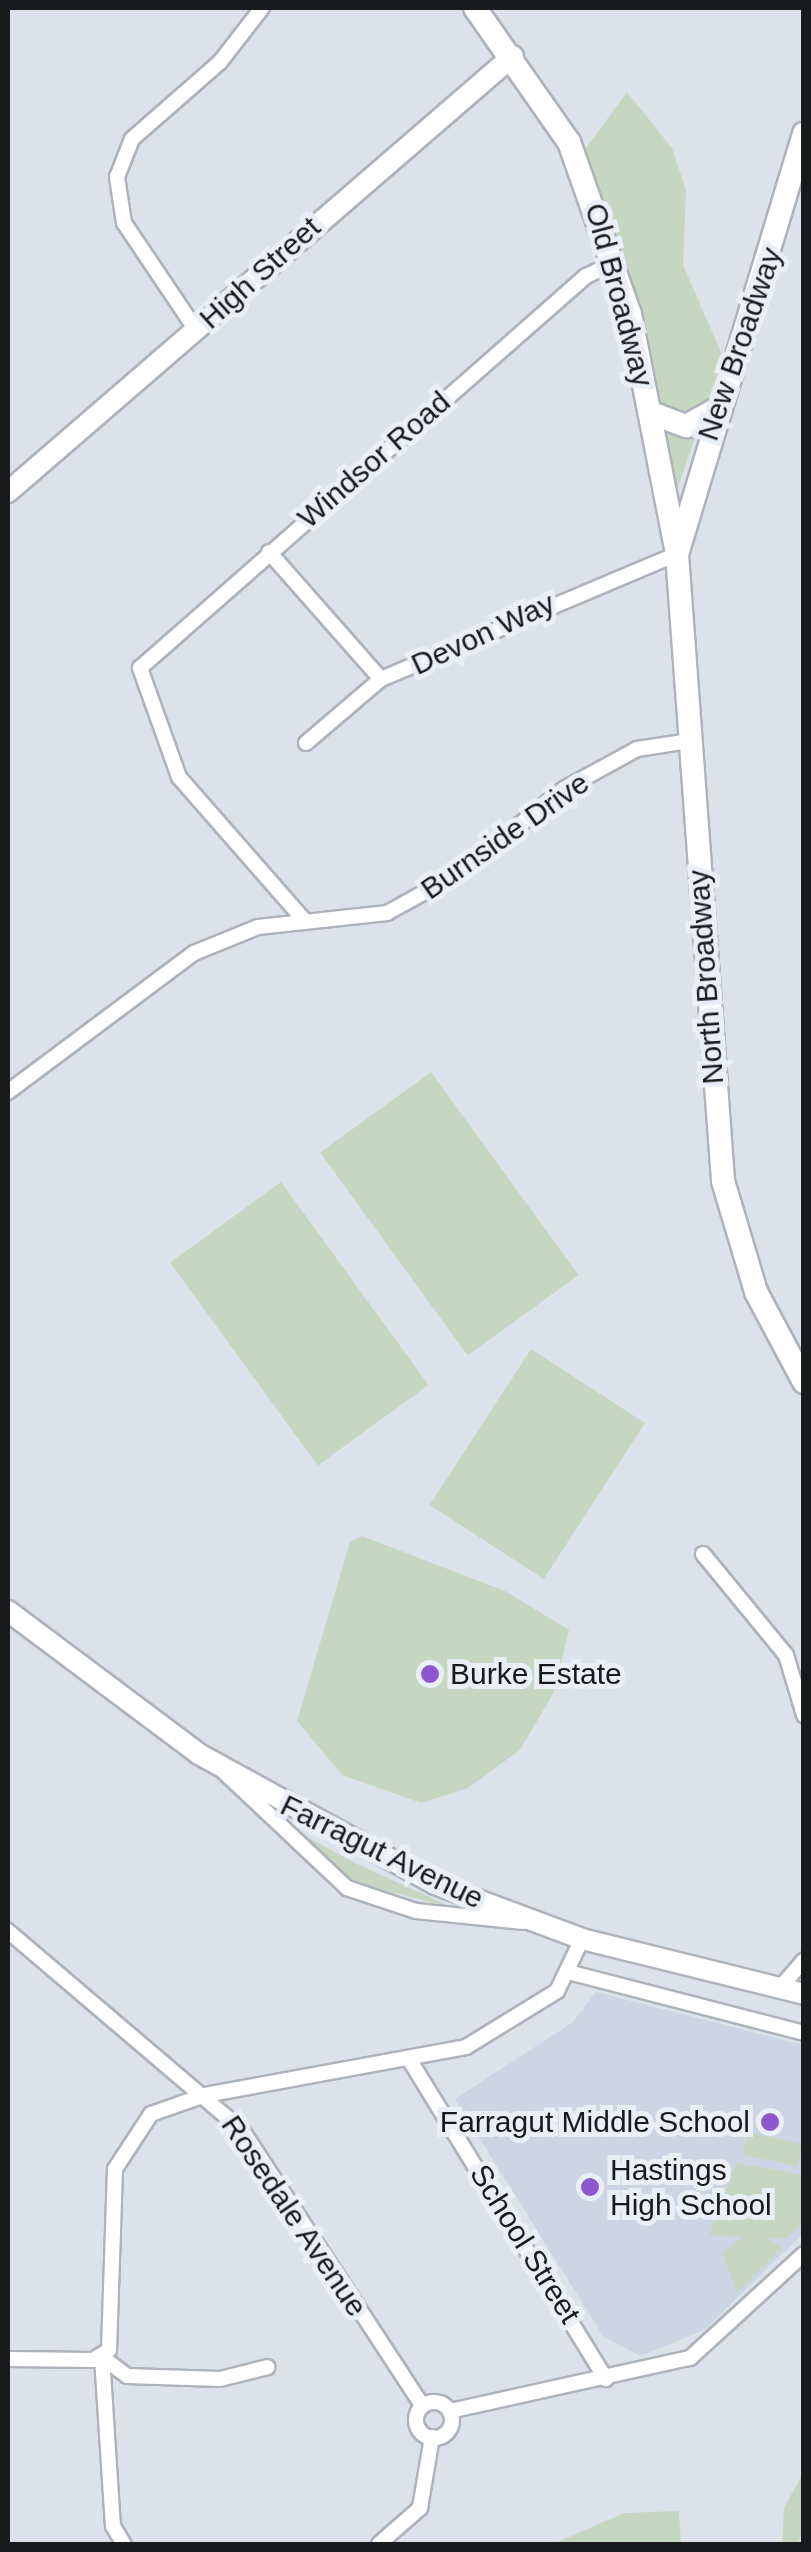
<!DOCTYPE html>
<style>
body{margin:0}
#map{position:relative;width:811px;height:2552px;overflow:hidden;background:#dde2ea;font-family:Arial,sans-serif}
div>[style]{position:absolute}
.built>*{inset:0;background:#cdd5e4}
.green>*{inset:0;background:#c6d7c1;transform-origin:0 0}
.roads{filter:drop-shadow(2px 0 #aeb2ba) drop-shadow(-2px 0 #aeb2ba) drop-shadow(0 2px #aeb2ba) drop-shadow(0 -2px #aeb2ba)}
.street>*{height:14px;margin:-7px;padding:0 7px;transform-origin:7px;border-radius:7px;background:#fff}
.street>.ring{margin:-7px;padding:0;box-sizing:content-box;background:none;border:14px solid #fff;border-radius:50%}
.secondary>*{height:20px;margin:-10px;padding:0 10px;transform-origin:10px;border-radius:10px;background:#fff}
.primary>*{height:22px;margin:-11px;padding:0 11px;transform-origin:11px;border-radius:11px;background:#fff}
.dots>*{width:28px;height:28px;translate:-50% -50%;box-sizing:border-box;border:5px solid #eaeff7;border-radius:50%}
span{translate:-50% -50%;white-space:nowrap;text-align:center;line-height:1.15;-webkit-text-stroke:10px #eaeff7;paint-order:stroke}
.street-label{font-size:30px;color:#181a1c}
.poi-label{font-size:30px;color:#181a1c}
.left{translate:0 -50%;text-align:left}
.right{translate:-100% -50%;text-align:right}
.frame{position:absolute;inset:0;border:10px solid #181a1c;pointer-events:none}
</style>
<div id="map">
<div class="built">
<i style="clip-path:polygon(596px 1992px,803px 2045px,803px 2234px,704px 2330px,641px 2356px,603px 2336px,455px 2099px,573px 2022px)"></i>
</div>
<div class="green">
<i style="clip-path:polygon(627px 92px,672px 148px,686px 190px,683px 265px,723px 357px,678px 487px,666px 467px,628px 268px,581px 155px)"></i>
<i style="left:431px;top:1072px;width:251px;height:137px;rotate:54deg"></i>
<i style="left:281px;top:1182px;width:251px;height:137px;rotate:54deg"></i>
<i style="left:531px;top:1349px;width:136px;height:186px;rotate:33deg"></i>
<i style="clip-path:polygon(362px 1536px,505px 1591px,569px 1630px,554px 1692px,520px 1750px,468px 1788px,421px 1803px,342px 1775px,297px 1721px,350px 1542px)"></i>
<i style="clip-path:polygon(280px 1822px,353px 1862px,453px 1908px,349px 1881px)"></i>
<i style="left:747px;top:2132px;width:57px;height:23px;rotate:12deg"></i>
<i style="clip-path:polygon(736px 2163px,804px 2175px,803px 2220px,788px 2238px,766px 2238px,783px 2247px,737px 2292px,722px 2252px,744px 2237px,709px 2235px)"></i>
<i style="clip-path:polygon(803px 2473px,803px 2530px,798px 2544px,782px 2544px,784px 2508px)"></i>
<i style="clip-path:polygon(679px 2511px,681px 2544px,553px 2544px,624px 2513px)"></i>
</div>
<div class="roads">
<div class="street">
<i style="left:196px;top:330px;width:129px;rotate:-123.9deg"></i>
<i style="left:124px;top:223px;width:47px;rotate:-98.7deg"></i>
<i style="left:117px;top:177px;width:41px;rotate:-68.5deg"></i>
<i style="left:132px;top:139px;width:117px;rotate:-41.2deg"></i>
<i style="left:220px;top:62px;width:68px;rotate:-52.1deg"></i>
<i style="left:269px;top:552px;width:169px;rotate:48.6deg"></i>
<i style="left:306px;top:743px;width:99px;rotate:-40.5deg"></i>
<i style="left:381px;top:679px;width:321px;rotate:-22.9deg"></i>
<i style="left:305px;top:921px;width:191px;rotate:-131.2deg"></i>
<i style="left:179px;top:777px;width:116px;rotate:-109.7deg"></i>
<i style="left:140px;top:668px;width:594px;rotate:-41.31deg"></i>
<i style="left:586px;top:276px;width:33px;rotate:-25deg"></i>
<i style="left:8px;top:1092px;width:232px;rotate:-36.8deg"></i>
<i style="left:194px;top:953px;width:69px;rotate:-22.1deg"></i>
<i style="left:258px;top:927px;width:130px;rotate:-6.2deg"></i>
<i style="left:387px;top:913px;width:85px;rotate:-29deg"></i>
<i style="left:461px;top:872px;width:132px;rotate:-38.9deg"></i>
<i style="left:564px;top:789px;width:83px;rotate:-28.7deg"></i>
<i style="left:637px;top:749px;width:54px;rotate:-8.6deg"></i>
<i style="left:703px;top:1554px;width:131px;rotate:50.6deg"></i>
<i style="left:786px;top:1655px;width:63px;rotate:73.3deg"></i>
<i style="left:225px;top:1773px;width:168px;rotate:43.3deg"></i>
<i style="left:347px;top:1888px;width:73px;rotate:18.4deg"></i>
<i style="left:416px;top:1911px;width:108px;rotate:5.9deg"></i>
<i style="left:8px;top:1931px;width:307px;rotate:40.4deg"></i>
<i style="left:242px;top:2130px;width:329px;rotate:56.8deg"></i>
<i style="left:572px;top:1973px;width:240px;rotate:14.5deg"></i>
<i style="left:779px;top:1989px;width:38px;rotate:-49deg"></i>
<i style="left:409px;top:2059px;width:376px;rotate:58.4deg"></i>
<i style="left:102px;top:2357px;width:169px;rotate:86.3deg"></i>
<i style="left:113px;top:2526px;width:21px;rotate:59deg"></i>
<i style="left:102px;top:2357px;width:31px;rotate:37deg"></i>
<i style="left:127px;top:2376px;width:93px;rotate:1.8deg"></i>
<i style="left:220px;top:2379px;width:49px;rotate:-14deg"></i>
<i style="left:8px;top:2359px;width:85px;rotate:0.7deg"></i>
<i style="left:93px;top:2360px;width:19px;rotate:-32deg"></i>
<i style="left:109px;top:2350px;width:181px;rotate:-88.1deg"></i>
<i style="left:115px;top:2169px;width:66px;rotate:-56.8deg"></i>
<i style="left:151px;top:2114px;width:57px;rotate:-19.4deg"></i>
<i style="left:205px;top:2095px;width:265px;rotate:-10.4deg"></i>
<i style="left:466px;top:2047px;width:107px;rotate:-31.6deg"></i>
<i style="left:557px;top:1991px;width:58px;rotate:-64.3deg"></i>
<i class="ring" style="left:416px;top:2402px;width:22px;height:22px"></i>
<i style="left:450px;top:2411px;width:246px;rotate:-12.5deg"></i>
<i style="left:690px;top:2358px;width:154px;rotate:-42.4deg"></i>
<i style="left:379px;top:2544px;width:55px;rotate:-41.3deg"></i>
<i style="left:420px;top:2508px;width:72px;rotate:-80.4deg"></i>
</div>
<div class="secondary">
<i style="left:8px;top:492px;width:667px;rotate:-40.81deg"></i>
<i style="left:8px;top:1611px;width:239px;rotate:36.8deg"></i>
<i style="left:199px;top:1754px;width:269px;rotate:28.8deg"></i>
<i style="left:435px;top:1884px;width:157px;rotate:20.5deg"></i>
<i style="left:582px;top:1939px;width:229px;rotate:13.9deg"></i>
</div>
<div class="primary">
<i style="left:475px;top:8px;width:164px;rotate:55deg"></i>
<i style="left:569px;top:142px;width:182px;rotate:70.5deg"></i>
<i style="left:630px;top:314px;width:245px;rotate:78.9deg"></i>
<i style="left:677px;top:554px;width:629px;rotate:85.8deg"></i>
<i style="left:723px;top:1181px;width:116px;rotate:73.4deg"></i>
<i style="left:756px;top:1292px;width:102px;rotate:61.9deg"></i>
<i style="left:649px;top:412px;width:40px;rotate:21deg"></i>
<i style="left:686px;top:426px;width:35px;rotate:-29deg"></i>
<i style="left:678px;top:551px;width:436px;rotate:-73.2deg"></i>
</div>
</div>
<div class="dots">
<i style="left:430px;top:1674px;background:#8f57cf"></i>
<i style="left:770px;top:2122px;background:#8f57cf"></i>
<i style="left:590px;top:2187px;background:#8f57cf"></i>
</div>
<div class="street-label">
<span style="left:260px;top:273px;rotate:-42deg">High Street</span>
<span style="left:619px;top:295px;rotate:75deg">Old Broadway</span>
<span style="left:740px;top:344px;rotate:-71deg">New Broadway</span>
<span style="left:374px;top:460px;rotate:-41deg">Windsor Road</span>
<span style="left:483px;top:634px;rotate:-25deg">Devon Way</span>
<span style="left:505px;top:836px;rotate:-35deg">Burnside Drive</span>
<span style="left:706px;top:977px;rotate:-94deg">North Broadway</span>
<span style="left:382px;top:1852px;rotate:26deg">Farragut Avenue</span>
<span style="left:294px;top:2216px;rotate:56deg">Rosedale Avenue</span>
<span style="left:525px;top:2244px;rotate:58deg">School Street</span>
</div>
<div class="poi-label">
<span class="left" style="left:450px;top:1674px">Burke Estate</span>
<span class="right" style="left:750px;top:2122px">Farragut Middle School</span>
<span class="left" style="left:610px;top:2187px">Hastings<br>High School</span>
</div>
<div class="frame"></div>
</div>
